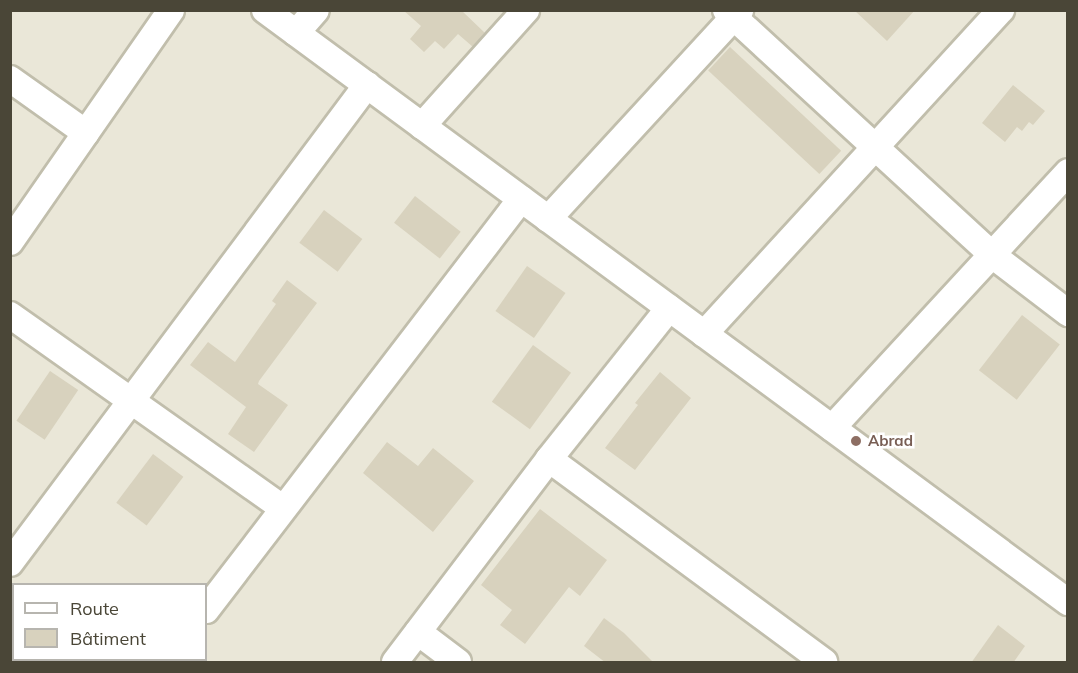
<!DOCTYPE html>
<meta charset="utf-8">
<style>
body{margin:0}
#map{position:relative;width:1078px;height:673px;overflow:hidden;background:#f5f4ea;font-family:Mulish,sans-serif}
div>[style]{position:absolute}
.residential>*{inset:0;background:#eae7d8}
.building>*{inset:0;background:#d8d2be;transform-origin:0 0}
.roads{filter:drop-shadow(2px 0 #c1beac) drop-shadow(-2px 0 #c1beac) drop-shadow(0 2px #c1beac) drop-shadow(0 -2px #c1beac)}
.minor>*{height:26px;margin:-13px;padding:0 13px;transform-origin:13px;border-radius:13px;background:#fff}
.dots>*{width:16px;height:16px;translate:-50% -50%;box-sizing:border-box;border:3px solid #fff;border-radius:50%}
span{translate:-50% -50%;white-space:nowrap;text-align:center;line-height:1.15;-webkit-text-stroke:5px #fff;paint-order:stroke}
.education-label{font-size:15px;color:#785e54;font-weight:700}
.left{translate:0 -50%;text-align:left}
.frame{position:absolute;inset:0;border:12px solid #4a4637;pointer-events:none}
.legend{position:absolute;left:12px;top:583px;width:195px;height:78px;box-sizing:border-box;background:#fff;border:2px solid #b7b5af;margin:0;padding:8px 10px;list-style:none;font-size:18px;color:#4a4637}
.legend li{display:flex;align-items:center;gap:12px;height:30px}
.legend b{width:30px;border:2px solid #b7b5af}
</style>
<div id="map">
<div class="residential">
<i style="clip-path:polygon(evenodd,10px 11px,1067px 11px,1067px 662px,11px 662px,10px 11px,14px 584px,206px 584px,206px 660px,14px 660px,14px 584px)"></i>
</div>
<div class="building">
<i style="clip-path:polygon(403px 10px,461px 10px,485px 33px,473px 47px,458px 34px,444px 49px,435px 41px,424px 52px,410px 39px,421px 26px)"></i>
<i style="clip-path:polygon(854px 10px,915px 10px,887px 41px)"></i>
<i style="left:730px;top:47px;width:152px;height:32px;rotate:43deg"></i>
<i style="clip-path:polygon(1013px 85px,1045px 111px,1033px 125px,1029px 122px,1022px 131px,1017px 127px,1005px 142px,982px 123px)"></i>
<i style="left:415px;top:196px;width:58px;height:34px;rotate:38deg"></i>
<i style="left:324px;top:210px;width:48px;height:41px;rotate:37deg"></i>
<i style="left:527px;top:266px;width:47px;height:55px;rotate:35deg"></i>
<i style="clip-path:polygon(287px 280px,317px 303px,259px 381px,258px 384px,288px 405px,254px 452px,228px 434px,246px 407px,190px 365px,208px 342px,235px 362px,276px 304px,272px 301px)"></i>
<i style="left:1022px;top:315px;width:48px;height:70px;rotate:38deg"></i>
<i style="left:533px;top:345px;width:47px;height:70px;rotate:36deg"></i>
<i style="left:50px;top:371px;width:34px;height:60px;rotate:34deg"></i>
<i style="clip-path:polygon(660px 372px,691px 398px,635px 470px,605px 448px,638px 405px,635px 403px)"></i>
<i style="clip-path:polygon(387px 442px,418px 466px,433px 448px,474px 481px,433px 532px,363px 473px)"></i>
<i style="left:153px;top:454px;width:38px;height:61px;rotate:37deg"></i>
<i style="clip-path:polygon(540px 509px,607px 560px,580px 596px,569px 587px,525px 644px,500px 625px,512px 610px,481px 585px)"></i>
<i style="clip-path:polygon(604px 618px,624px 633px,654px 663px,606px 663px,584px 646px)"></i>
<i style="clip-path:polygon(998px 625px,1025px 646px,1013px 663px,971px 663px)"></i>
</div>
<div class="roads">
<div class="minor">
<i style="left:265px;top:10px;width:998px;rotate:36.4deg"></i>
<i style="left:726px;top:10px;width:362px;rotate:42.6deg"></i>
<i style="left:992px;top:255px;width:96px;rotate:37.3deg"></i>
<i style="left:296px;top:33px;width:30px;rotate:-49deg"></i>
<i style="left:10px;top:79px;width:93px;rotate:35.4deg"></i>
<i style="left:422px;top:126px;width:156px;rotate:-48.1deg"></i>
<i style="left:548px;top:219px;width:284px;rotate:-47.4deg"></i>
<i style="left:10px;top:242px;width:282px;rotate:-55.2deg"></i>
<i style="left:10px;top:315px;width:334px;rotate:35.3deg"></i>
<i style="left:704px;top:334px;width:440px;rotate:-47.5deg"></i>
<i style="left:832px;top:428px;width:348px;rotate:-47.3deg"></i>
<i style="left:549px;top:459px;width:342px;rotate:36.4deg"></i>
<i style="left:10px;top:563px;width:597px;rotate:-53.25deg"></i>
<i style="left:206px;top:610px;width:518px;rotate:-52.53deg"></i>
<i style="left:418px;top:632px;width:50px;rotate:36.9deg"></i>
<i style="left:184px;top:660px;width:5px;rotate:22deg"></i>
<i style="left:395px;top:662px;width:255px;rotate:-52.8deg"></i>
<i style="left:549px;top:459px;width:193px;rotate:-51.5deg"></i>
</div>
</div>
<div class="dots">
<i style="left:856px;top:441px;background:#8d6e63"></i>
</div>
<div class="education-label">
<span class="left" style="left:868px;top:441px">Abrad</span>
</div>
<div class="frame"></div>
<ul class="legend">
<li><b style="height:8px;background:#fff"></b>Route</li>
<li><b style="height:16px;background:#d8d2be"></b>Bâtiment</li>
</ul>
</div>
